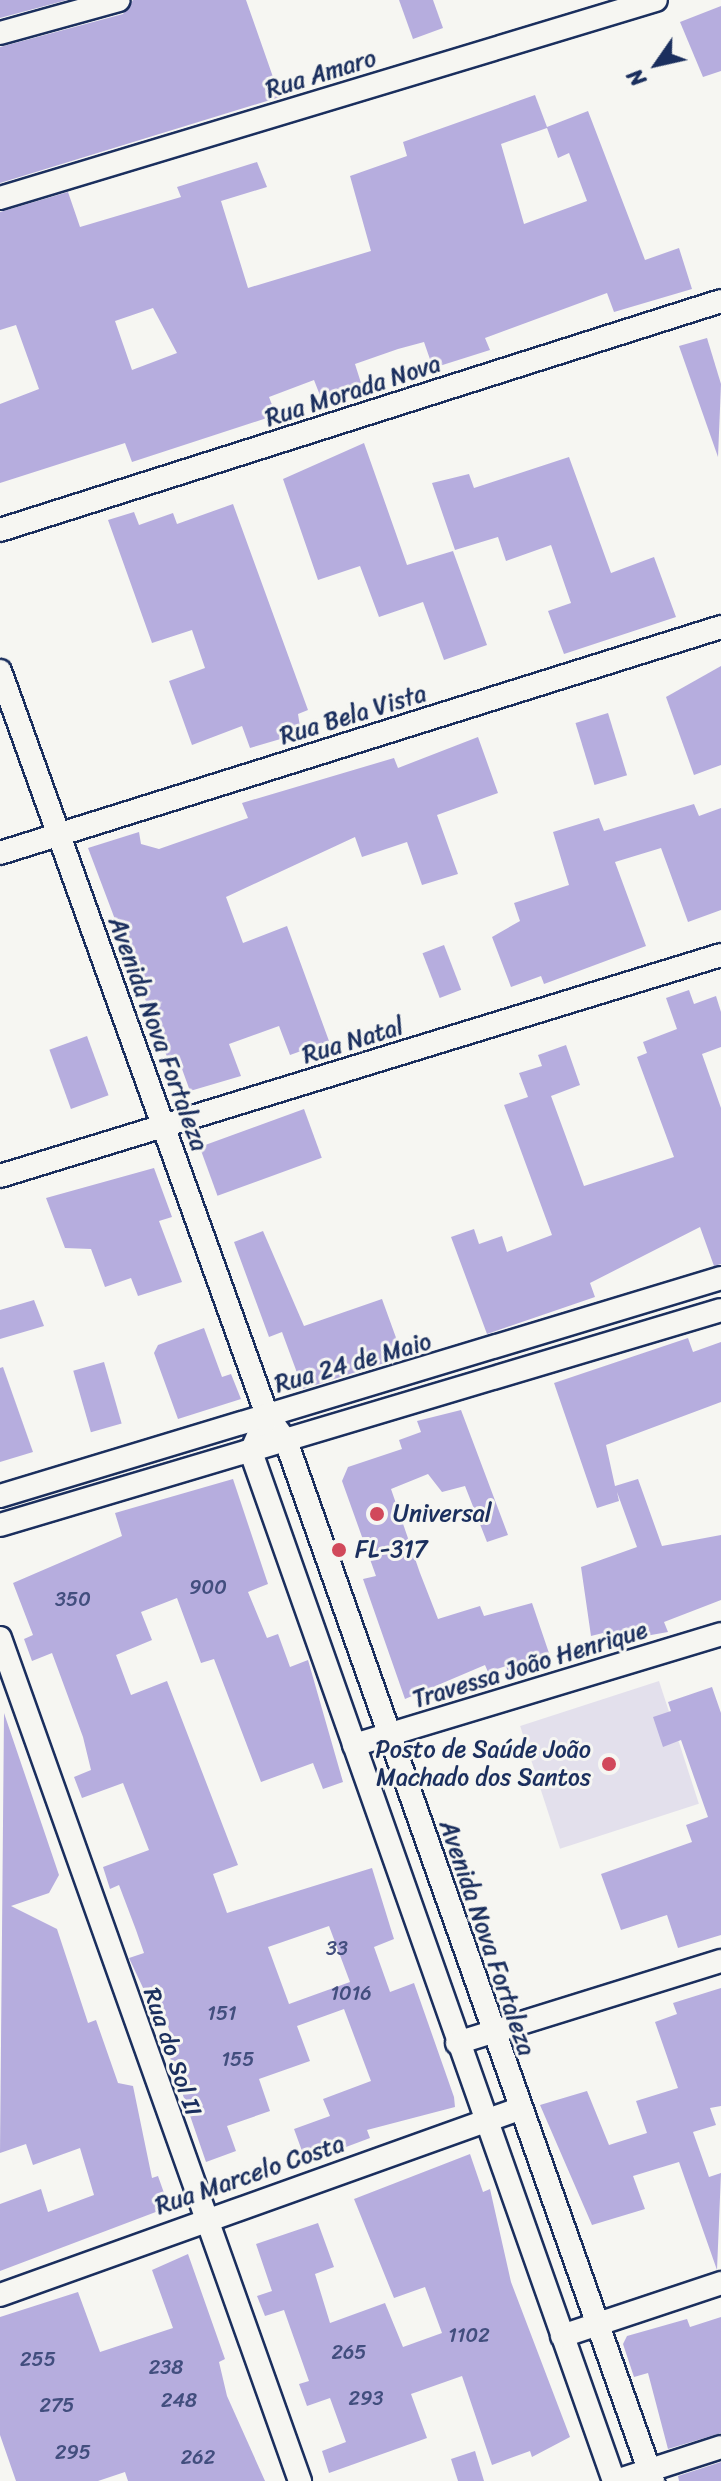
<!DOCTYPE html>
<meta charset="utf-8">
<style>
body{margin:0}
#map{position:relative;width:721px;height:2481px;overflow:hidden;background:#f6f6f2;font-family:Sriracha,sans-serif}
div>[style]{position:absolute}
.built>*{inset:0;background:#e3e0ec;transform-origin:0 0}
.building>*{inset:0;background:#b6adde;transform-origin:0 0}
.roads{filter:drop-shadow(2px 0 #1b2f5e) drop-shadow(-2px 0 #1b2f5e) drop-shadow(0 2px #1b2f5e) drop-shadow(0 -2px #1b2f5e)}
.street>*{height:22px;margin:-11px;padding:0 11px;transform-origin:11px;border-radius:11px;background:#f6f6f2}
.dots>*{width:22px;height:22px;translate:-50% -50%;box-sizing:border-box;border:4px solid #f6f6f2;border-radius:50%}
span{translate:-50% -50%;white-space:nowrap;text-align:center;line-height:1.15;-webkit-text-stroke:6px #f6f6f2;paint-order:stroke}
.number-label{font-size:20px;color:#424e7e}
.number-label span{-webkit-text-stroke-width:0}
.street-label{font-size:24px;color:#1b2f5e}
.poi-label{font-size:24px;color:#1b2f5e}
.left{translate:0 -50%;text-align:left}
.right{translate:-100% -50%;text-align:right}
.north{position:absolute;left:617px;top:24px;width:80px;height:80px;-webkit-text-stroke:6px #f6f6f2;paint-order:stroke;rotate:236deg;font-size:22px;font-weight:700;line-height:32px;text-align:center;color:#1b2f5e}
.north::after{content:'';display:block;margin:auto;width:28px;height:36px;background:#1b2f5e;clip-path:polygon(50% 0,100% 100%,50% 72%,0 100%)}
</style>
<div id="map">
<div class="built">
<i style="left:659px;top:1681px;width:129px;height:146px;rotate:72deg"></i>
</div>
<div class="building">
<i style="clip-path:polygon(0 0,67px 0,0 18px)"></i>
<i style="clip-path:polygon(133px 0,246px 0,280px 97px,0 183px,0 47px,123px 14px)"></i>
<i style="clip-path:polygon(399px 0,433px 0,443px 28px,413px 39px)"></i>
<i style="clip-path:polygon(721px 6px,721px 71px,703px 77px,680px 22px)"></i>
<i style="clip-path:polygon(evenodd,535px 95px,547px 127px,588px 111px,645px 260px,679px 248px,692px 289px,614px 312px,607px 293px,485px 338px,490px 350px,433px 368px,424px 342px,398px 349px,355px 364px,361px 383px,321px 398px,314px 380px,269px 397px,276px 415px,132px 462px,125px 443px,0 483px,0 404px,39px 389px,16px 325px,0 330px,0 212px,68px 192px,80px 227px,181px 197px,177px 187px,257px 162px,267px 187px,221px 201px,248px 288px,371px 251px,350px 176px,407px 156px,403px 142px,535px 95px,547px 128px,558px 158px,569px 153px,587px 201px,524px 224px,501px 144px,547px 128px,535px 95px,153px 308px,177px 353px,132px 370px,115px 321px,153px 308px)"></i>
<i style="clip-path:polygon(707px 338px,721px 384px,718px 457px,679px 346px)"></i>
<i style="clip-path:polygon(364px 443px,407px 565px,453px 551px,487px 645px,444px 660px,423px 602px,379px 617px,360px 566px,318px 580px,283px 479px)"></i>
<i style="clip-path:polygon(569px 457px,611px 573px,654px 557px,676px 617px,564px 654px,548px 611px,571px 603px,551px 545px,506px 561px,498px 537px,455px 550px,432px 483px,469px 474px,474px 488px)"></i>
<i style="clip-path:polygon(233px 504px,308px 710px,298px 714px,301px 733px,250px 748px,242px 726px,192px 745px,169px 681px,205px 668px,192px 630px,152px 643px,108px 520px,134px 512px,139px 525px,173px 513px,177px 524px)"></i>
<i style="clip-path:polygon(721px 666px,721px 765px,694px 775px,666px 697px)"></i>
<i style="left:608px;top:713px;width:65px;height:34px;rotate:73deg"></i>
<i style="clip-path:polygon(478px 737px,498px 793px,437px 815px,458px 874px,422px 885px,407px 842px,362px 857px,355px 837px,226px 897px,243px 943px,287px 926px,329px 1041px,290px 1055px,279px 1026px,229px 1044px,241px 1076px,190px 1091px,178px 1058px,169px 1062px,88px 848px,139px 832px,141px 844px,159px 849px,248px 818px,242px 803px,394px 758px,398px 768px)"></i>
<i style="clip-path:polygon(694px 804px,699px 816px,721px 808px,721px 910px,688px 922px,661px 848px,615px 862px,646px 946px,544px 984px,541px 976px,511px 987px,492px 937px,520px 921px,514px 903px,569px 885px,553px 832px,599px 818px,604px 831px)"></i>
<i style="left:444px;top:945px;width:48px;height:23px;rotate:69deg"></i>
<i style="clip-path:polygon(689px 990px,694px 1004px,716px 996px,721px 1012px,721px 1047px,702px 1054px,721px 1108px,721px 1264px,714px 1266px,700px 1227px,590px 1283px,595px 1297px,487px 1334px,451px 1237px,474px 1229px,479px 1244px,502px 1236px,507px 1252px,552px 1235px,504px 1105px,528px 1097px,519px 1073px,542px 1066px,538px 1055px,566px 1045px,580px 1085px,551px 1096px,584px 1186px,674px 1157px,637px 1057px,647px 1053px,643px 1042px,677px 1029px,666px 998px)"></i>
<i style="left:87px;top:1036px;width:63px;height:40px;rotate:70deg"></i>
<i style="left:304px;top:1109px;width:52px;height:111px;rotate:70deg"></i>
<i style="clip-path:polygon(154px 1168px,172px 1217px,159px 1221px,182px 1282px,138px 1296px,131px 1278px,105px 1287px,91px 1249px,65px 1248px,46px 1198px)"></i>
<i style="clip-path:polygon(263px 1231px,304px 1326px,382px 1299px,403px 1357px,303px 1389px,282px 1332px,269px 1337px,234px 1242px)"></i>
<i style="clip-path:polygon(34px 1300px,44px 1326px,0 1339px,0 1310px)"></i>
<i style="clip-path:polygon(204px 1328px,222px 1377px,231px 1374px,241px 1399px,178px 1419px,154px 1353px,158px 1345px)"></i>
<i style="clip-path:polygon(688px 1338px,693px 1352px,721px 1342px,721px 1402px,606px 1445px,615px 1486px,638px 1479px,662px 1546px,721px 1535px,721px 1600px,664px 1622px,668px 1632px,606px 1643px,603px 1633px,591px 1636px,581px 1567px,637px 1547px,617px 1492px,619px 1501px,597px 1508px,554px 1383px)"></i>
<i style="left:104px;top:1362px;width:64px;height:32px;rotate:74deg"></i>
<i style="clip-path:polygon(3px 1367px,33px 1452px,0 1462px,0 1368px)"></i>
<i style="clip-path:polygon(461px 1410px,508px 1535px,487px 1542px,465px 1486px,442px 1492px,428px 1474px,391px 1489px,420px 1573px,438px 1619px,480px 1606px,484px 1616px,532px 1603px,551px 1659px,508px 1672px,506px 1666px,488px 1672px,485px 1665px,405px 1699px,363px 1579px,376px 1576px,342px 1481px,348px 1467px,402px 1449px,399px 1440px,421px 1432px,417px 1421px)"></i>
<i style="clip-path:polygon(evenodd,233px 1479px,268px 1584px,248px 1592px,267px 1638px,278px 1634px,290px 1667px,308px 1660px,343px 1782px,323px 1789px,313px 1763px,261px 1782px,214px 1659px,201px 1663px,177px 1598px,141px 1612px,152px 1640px,116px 1655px,131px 1695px,167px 1681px,238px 1865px,213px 1874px,227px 1913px,372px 1868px,394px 1939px,374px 1947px,390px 1992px,414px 1983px,454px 2097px,455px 2107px,367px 2130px,370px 2138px,306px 2162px,294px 2129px,330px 2116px,323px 2099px,371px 2081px,344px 2009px,297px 2026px,310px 2061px,259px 2079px,270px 2111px,227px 2126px,236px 2151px,206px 2162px,166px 2046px,174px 2044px,158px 1997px,151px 1987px,144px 1990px,129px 1958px,144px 1953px,136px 1930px,119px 1885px,110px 1889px,103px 1867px,149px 1850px,123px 1783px,82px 1798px,74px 1777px,91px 1770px,83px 1737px,52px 1653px,32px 1661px,24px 1639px,33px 1635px,13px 1583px,122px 1536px,115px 1513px,233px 1479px,329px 1926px,350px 1982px,289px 2004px,268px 1947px,329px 1926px)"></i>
<i style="clip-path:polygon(712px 1687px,721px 1713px,721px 1935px,678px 1948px,667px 1915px,621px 1930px,601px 1874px,692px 1842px,686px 1825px,708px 1817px,681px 1740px,663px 1747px,653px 1717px,671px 1711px,668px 1702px)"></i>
<i style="clip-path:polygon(4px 1713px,59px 1875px,49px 1893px,11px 1906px,57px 1929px,88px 2023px,96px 2020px,118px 2083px,133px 2086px,152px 2178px,158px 2176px,169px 2207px,0 2271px,0 2204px,41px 2189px,48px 2212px,94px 2195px,80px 2148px,33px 2165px,26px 2144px,0 2153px)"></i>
<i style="clip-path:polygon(721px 1988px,721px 2106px,710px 2108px,716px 2125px,693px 2132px,709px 2177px,721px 2173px,717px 2270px,679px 2162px,633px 2176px,645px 2209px,592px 2225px,540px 2105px,587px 2091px,609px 2145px,647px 2133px,636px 2101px,678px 2088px,655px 2022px,677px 2014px,673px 2003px)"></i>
<i style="clip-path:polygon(470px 2154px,483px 2192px,490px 2189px,511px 2282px,570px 2437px,532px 2457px,530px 2451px,492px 2465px,462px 2376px,411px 2394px,427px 2438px,329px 2473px,322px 2451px,346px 2442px,330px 2398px,307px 2406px,299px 2384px,309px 2381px,284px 2310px,265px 2316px,257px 2296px,272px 2291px,256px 2244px,318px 2223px,334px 2267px,315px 2274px,330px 2323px,385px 2303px,403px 2347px,442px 2333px,425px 2287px,394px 2298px,354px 2199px)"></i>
<i style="clip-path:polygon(188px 2254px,225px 2359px,219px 2362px,227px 2396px,265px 2481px,128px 2481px,125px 2472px,98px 2481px,16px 2481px,0 2435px,0 2317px,78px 2292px,100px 2352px,173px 2328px,152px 2270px)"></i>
<i style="clip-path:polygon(721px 2317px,721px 2433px,668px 2449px,648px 2373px,634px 2377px,623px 2344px,627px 2336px,687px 2319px,690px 2327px)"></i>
<i style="clip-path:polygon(475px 2451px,484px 2481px,458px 2481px,451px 2459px)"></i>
<i style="clip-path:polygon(721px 2462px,721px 2481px,679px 2481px,678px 2476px)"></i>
</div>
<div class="roads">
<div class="street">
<i style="left:0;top:33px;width:123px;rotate:-15.5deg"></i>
<i style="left:0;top:198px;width:685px;rotate:-16.8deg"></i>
<i style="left:0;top:530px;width:756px;rotate:-17.62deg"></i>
<i style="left:0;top:671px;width:790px;rotate:70.26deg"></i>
<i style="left:267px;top:1415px;width:32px;rotate:54deg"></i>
<i style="left:286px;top:1441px;width:1103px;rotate:70.56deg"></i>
<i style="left:0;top:853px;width:756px;rotate:-17.4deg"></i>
<i style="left:0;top:1176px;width:754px;rotate:-17.04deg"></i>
<i style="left:267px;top:1415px;width:40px;rotate:113.4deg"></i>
<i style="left:251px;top:1452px;width:1091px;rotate:70.57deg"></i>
<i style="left:0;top:1496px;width:753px;rotate:-16.82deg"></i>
<i style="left:0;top:1525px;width:752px;rotate:-16.6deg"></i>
<i style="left:0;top:1638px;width:895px;rotate:70.41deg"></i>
<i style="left:354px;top:1745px;width:383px;rotate:-16.8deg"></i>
<i style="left:457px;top:2043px;width:276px;rotate:-17.3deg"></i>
<i style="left:0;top:2295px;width:551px;rotate:-19.72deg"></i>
<i style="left:562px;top:2336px;width:168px;rotate:-18.4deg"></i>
<i style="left:616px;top:2481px;width:110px;rotate:-17.9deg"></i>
</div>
</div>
<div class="dots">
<i style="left:377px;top:1514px;background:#d1495b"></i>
<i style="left:339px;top:1550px;background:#d1495b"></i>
<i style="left:609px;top:1764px;background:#d1495b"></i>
</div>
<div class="number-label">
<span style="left:208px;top:1587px">900</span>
<span style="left:73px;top:1599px">350</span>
<span style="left:337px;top:1948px">33</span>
<span style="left:351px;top:1993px">1016</span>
<span style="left:222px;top:2013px">151</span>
<span style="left:238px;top:2059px">155</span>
<span style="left:469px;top:2335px">1102</span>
<span style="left:349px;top:2352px">265</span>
<span style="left:38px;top:2359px">255</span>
<span style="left:166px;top:2367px">238</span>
<span style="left:366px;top:2398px">293</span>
<span style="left:179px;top:2400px">248</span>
<span style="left:57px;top:2405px">275</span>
<span style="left:73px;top:2452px">295</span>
<span style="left:198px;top:2457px">262</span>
</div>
<div class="street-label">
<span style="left:321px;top:74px;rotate:-17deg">Rua Amaro</span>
<span style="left:353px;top:391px;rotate:-18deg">Rua Morada Nova</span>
<span style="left:353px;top:715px;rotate:-17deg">Rua Bela Vista</span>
<span style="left:158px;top:1034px;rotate:70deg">Avenida Nova Fortaleza</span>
<span style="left:353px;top:1041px;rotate:-17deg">Rua Natal</span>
<span style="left:353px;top:1363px;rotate:-16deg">Rua 24 de Maio</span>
<span style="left:530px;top:1665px;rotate:-17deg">Travessa João Henrique</span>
<span style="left:487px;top:1938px;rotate:71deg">Avenida Nova Fortaleza</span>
<span style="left:172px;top:2052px;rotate:71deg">Rua do Sol II</span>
<span style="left:250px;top:2175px;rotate:-19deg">Rua Marcelo Costa</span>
</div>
<div class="poi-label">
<span class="left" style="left:393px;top:1514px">Universal</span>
<span class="left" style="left:355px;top:1550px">FL-317</span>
<span class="right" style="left:591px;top:1764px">Posto de Saúde João<br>Machado dos Santos</span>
</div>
<div class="north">N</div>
</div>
